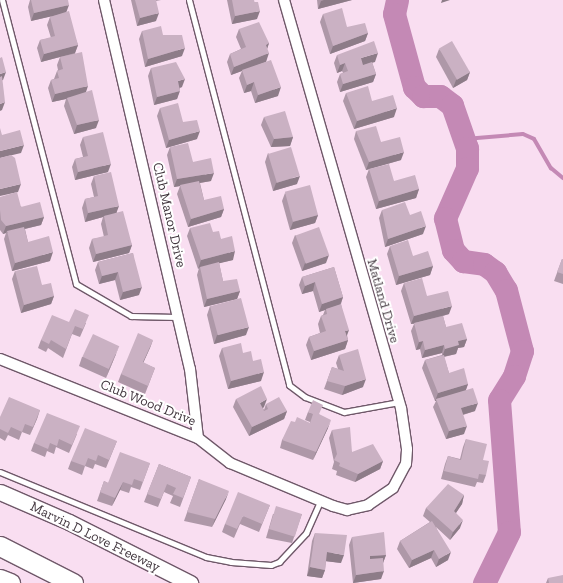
<!DOCTYPE html>
<style>
body{margin:0}
#map{position:relative;width:563px;height:583px;overflow:hidden;background:#f9def1;font-family:"Zilla Slab",serif}
div>[style]{position:absolute}
.stream>*{height:4px;margin:-2px;padding:0 2px;transform-origin:2px;border-radius:2px;background:#c489b5}
.river>*{height:23px;margin:-11.5px;padding:0 11.5px;transform-origin:11.5px;border-radius:11.5px;background:#c489b5}
.roads{filter:drop-shadow(1px 0 #6f5869) drop-shadow(-1px 0 #6f5869) drop-shadow(0 1px #6f5869) drop-shadow(0 -1px #6f5869)}
.service>*{height:5px;margin:-2.5px;padding:0 2.5px;transform-origin:2.5px;border-radius:2.5px;background:#fff}
.minor>*{height:10px;margin:-5px;padding:0 5px;transform-origin:5px;border-radius:5px;background:#fff}
.secondary>*{height:15px;margin:-7.5px;padding:0 7.5px;transform-origin:7.5px;border-radius:7.5px;background:#fff}
.motorway>*{height:19px;margin:-9.5px;padding:0 9.5px;transform-origin:9.5px;border-radius:9.5px;background:#fff}
.wall>*{inset:0;background:#ae98a8}
.shaded-wall>*{inset:0;background:#8d7c88}
.building>*{inset:0;background:#cab1c3;transform-origin:0 0}
span{translate:-50% -50%;white-space:nowrap;text-align:center;line-height:1.15;-webkit-text-stroke:4px #fff;paint-order:stroke}
.street-label{font-size:14px;color:#40353d}
</style>
<div id="map">
<div class="stream">
<i style="left:465px;top:139px;width:58px;rotate:-4.9deg"></i>
<i style="left:523px;top:134px;width:12px;rotate:24deg"></i>
<i style="left:534px;top:139px;width:34px;rotate:60deg"></i>
<i style="left:551px;top:168px;width:16px;rotate:40deg"></i>
</div>
<div class="river">
<i style="left:397px;top:0;width:14px;rotate:102deg"></i>
<i style="left:394px;top:14px;width:76px;rotate:74.7deg"></i>
<i style="left:414px;top:87px;width:13px;rotate:45deg"></i>
<i style="left:423px;top:96px;width:17px"></i>
<i style="left:440px;top:96px;width:15px;rotate:37deg"></i>
<i style="left:452px;top:105px;width:46px;rotate:70.8deg"></i>
<i style="left:467px;top:148px;width:20px;rotate:90deg"></i>
<i style="left:467px;top:168px;width:55px;rotate:113.7deg"></i>
<i style="left:445px;top:218px;width:33px;rotate:76deg"></i>
<i style="left:453px;top:250px;width:15px;rotate:48deg"></i>
<i style="left:463px;top:261px;width:21px;rotate:8deg"></i>
<i style="left:484px;top:264px;width:14px;rotate:36deg"></i>
<i style="left:495px;top:272px;width:21px;rotate:59deg"></i>
<i style="left:506px;top:290px;width:63px;rotate:75.3deg"></i>
<i style="left:522px;top:351px;width:26px;rotate:108deg"></i>
<i style="left:514px;top:376px;width:28px;rotate:122deg"></i>
<i style="left:499px;top:400px;width:132px;rotate:85.7deg"></i>
<i style="left:509px;top:532px;width:57px;rotate:116.1deg"></i>
</div>
<div class="roads">
<div class="service">
<i style="left:2px;top:0;width:293px;rotate:75.4deg"></i>
<i style="left:76px;top:284px;width:64px;rotate:30.2deg"></i>
<i style="left:131px;top:316px;width:46px;rotate:1.2deg"></i>
<i style="left:189px;top:0;width:398px;rotate:75.4deg"></i>
<i style="left:289px;top:385px;width:20px;rotate:37deg"></i>
<i style="left:305px;top:397px;width:42px;rotate:21deg"></i>
<i style="left:344px;top:412px;width:56px;rotate:-10.3deg"></i>
<i style="left:0;top:472px;width:223px;rotate:22.4deg"></i>
<i style="left:206px;top:557px;width:25px;rotate:11deg"></i>
<i style="left:231px;top:562px;width:40px;rotate:4.3deg"></i>
<i style="left:271px;top:565px;width:9px;rotate:-21deg"></i>
<i style="left:279px;top:562px;width:40px;rotate:-47deg"></i>
<i style="left:306px;top:533px;width:35px;rotate:-66deg"></i>
</div>
<div class="minor">
<i style="left:104px;top:0;width:379px;rotate:76.9deg"></i>
<i style="left:190px;top:369px;width:69px;rotate:83.4deg"></i>
<i style="left:0;top:359px;width:213px;rotate:21.8deg"></i>
<i style="left:198px;top:438px;width:41px;rotate:38deg"></i>
<i style="left:230px;top:463px;width:112px;rotate:22.7deg"></i>
<i style="left:333px;top:506px;width:15px;rotate:16deg"></i>
<i style="left:347px;top:510px;width:22px;rotate:-13deg"></i>
<i style="left:368px;top:505px;width:30px;rotate:-34deg"></i>
<i style="left:393px;top:488px;width:27px;rotate:-62deg"></i>
<i style="left:406px;top:464px;width:15px;rotate:-86deg"></i>
<i style="left:407px;top:449px;width:41px;rotate:-98.3deg"></i>
<i style="left:401px;top:408px;width:424px;rotate:-106deg"></i>
</div>
<div class="secondary">
<i style="left:0;top:492px;width:75px;rotate:23.5deg"></i>
<i style="left:69px;top:522px;width:136px;rotate:26.8deg"></i>
</div>
<div class="motorway">
<i style="left:0;top:546px;width:82px;rotate:26.9deg"></i>
<i style="left:0;top:579px;width:11px;rotate:22deg"></i>
</div>
</div>
<div class="wall">
<i style="clip-path:polygon(30px 0,68px 0,66px 12px,78px 45px,75px 53px,96px 128px,74px 134px,64px 106px,66px 99px,52px 102px,48px 88px,51px 80px,54px 79px,57px 71px,58px 70px,57px 65px,60px 57px,41px 62px,37px 48px,40px 40px,51px 38px,47px 25px,50px 17px,52px 16px,31px 21px,28px 7px)"></i>
<i style="clip-path:polygon(131px 0,161px 0,156px 1px,156px 21px,137px 26px)"></i>
<i style="clip-path:polygon(227px 0,254px 0,257px 19px,232px 24px)"></i>
<i style="clip-path:polygon(317px 0,352px 0,318px 9px)"></i>
<i style="clip-path:polygon(323px 14px,347px 27px,368px 33px,365px 41px,330px 54px,320px 22px)"></i>
<i style="clip-path:polygon(239px 29px,269px 43px,267px 49px,266px 62px,258px 65px,278px 96px,255px 103px,251px 91px,244px 93px,239px 78px,242px 71px,231px 75px,227px 62px,230px 54px,241px 49px,236px 37px)"></i>
<i style="clip-path:polygon(142px 31px,163px 35px,182px 56px,145px 67px,139px 39px)"></i>
<i style="clip-path:polygon(439px 49px,470px 72px,467px 80px,453px 88px,436px 57px)"></i>
<i style="clip-path:polygon(337px 55px,375px 62px,372px 62px,376px 74px,373px 82px,340px 92px,337px 82px,340px 74px,343px 73px,342px 71px,337px 73px,334px 63px)"></i>
<i style="clip-path:polygon(151px 68px,182px 87px,180px 88px,177px 99px,154px 105px,148px 76px)"></i>
<i style="clip-path:polygon(346px 93px,372px 101px,394px 117px,354px 129px,343px 101px)"></i>
<i style="clip-path:polygon(160px 108px,183px 122px,197px 139px,166px 148px,157px 116px)"></i>
<i style="clip-path:polygon(264px 117px,293px 137px,290px 146px,271px 147px,261px 125px)"></i>
<i style="clip-path:polygon(356px 131px,381px 142px,401px 160px,366px 170px,354px 139px)"></i>
<i style="clip-path:polygon(83px 137px,108px 172px,75px 180px,72px 167px,75px 159px,83px 157px,80px 145px)"></i>
<i style="clip-path:polygon(170px 147px,193px 162px,211px 181px,200px 183px,204px 200px,224px 209px,221px 217px,188px 227px,177px 194px,180px 186px,174px 187px,167px 155px)"></i>
<i style="clip-path:polygon(268px 153px,297px 184px,273px 191px,265px 162px)"></i>
<i style="clip-path:polygon(369px 169px,394px 181px,419px 189px,416px 198px,376px 209px,366px 177px)"></i>
<i style="clip-path:polygon(94px 176px,117px 213px,132px 245px,129px 253px,93px 262px,89px 248px,92px 239px,104px 237px,101px 224px,103px 217px,85px 222px,82px 208px,85px 199px,94px 197px,91px 184px)"></i>
<i style="clip-path:polygon(285px 193px,318px 215px,315px 223px,290px 230px,282px 201px)"></i>
<i style="clip-path:polygon(0 197px,44px 217px,41px 225px,25px 229px,28px 242px,50px 261px,12px 271px,4px 239px,6px 233px,3px 234px,0 230px)"></i>
<i style="clip-path:polygon(382px 210px,410px 215px,423px 234px,385px 247px,379px 218px)"></i>
<i style="clip-path:polygon(190px 228px,213px 232px,221px 239px,233px 260px,219px 263px,223px 281px,240px 291px,237px 299px,204px 307px,197px 275px,199px 268px,198px 269px,187px 236px)"></i>
<i style="clip-path:polygon(295px 235px,326px 263px,302px 271px,292px 243px)"></i>
<i style="clip-path:polygon(390px 246px,413px 256px,433px 266px,430px 275px,396px 285px,387px 254px)"></i>
<i style="clip-path:polygon(133px 253px,139px 295px,120px 300px,115px 280px,99px 284px,95px 270px,98px 262px)"></i>
<i style="clip-path:polygon(562px 259px,563px 259px,563px 284px,554px 281px)"></i>
<i style="clip-path:polygon(334px 267px,343px 297px,341px 304px,348px 340px,345px 349px,311px 360px,306px 345px,309px 337px,320px 333px,318px 324px,321px 316px,323px 315px,325px 310px,319px 312px,313px 291px,302px 294px,299px 285px,302px 277px)"></i>
<i style="clip-path:polygon(15px 271px,42px 285px,54px 296px,51px 304px,21px 313px,12px 279px)"></i>
<i style="clip-path:polygon(404px 283px,427px 296px,449px 314px,443px 316px,446px 327px,467px 339px,464px 347px,458px 348px,456px 354px,444px 357px,449px 373px,468px 384px,466px 390px,475px 411px,463px 415px,464px 434px,446px 439px,433px 407px,436px 401px,435px 401px,422px 368px,425px 360px,442px 355px,442px 353px,422px 358px,420px 349px,416px 350px,411px 331px,414px 324px,411px 324px,401px 291px)"></i>
<i style="clip-path:polygon(210px 306px,246px 335px,214px 344px,207px 315px)"></i>
<i style="clip-path:polygon(69px 322px,86px 323px,80px 337px,72px 334px,63px 358px,48px 348px,46px 352px,38px 348px,41px 340px)"></i>
<i style="clip-path:polygon(153px 340px,143px 363px,155px 368px,145px 394px,118px 382px,121px 374px)"></i>
<i style="clip-path:polygon(222px 348px,243px 353px,253px 361px,261px 381px,228px 389px,219px 356px)"></i>
<i style="clip-path:polygon(116px 354px,106px 378px,79px 366px,82px 357px)"></i>
<i style="clip-path:polygon(339px 355px,363px 387px,342px 395px,324px 389px,332px 367px,338px 369px,336px 363px)"></i>
<i style="clip-path:polygon(236px 399px,264px 407px,263px 408px,264px 410px,266px 404px,287px 411px,284px 419px,249px 436px,233px 407px)"></i>
<i style="clip-path:polygon(40px 410px,30px 435px,22px 432px,19px 440px,8px 435px,5px 441px,0 438px,0 417px)"></i>
<i style="clip-path:polygon(308px 412px,320px 415px,328px 428px,313px 460px,280px 448px,282px 440px,295px 422px,310px 423px,310px 422px,305px 420px)"></i>
<i style="clip-path:polygon(332px 430px,352px 452px,383px 461px,380px 469px,355px 482px,336px 475px,337px 471px,332px 469px,334px 462px,329px 438px)"></i>
<i style="clip-path:polygon(77px 434px,69px 453px,56px 447px,54px 454px,47px 451px,45px 457px,31px 451px,34px 443px)"></i>
<i style="clip-path:polygon(466px 439px,483px 460px,486px 475px,483px 483px,477px 482px,475px 487px,441px 479px,445px 464px,448px 456px,460px 459px,463px 447px)"></i>
<i style="clip-path:polygon(117px 441px,106px 468px,95px 464px,93px 469px,85px 466px,82px 475px,68px 469px,71px 461px)"></i>
<i style="clip-path:polygon(150px 463px,140px 490px,131px 487px,129px 493px,120px 490px,112px 506px,97px 501px,104px 481px,108px 483px)"></i>
<i style="clip-path:polygon(159px 464px,191px 477px,180px 507px,170px 503px,173px 496px,164px 492px,158px 507px,144px 502px)"></i>
<i style="clip-path:polygon(199px 479px,226px 499px,212px 527px,184px 521px)"></i>
<i style="clip-path:polygon(464px 495px,462px 504px,456px 513px,460px 528px,450px 540px,436px 527px,448px 560px,436px 567px,431px 558px,409px 568px,397px 549px,400px 541px,430px 522px,423px 516px,426px 508px)"></i>
<i style="clip-path:polygon(270px 505px,259px 532px,240px 524px,234px 538px,222px 532px,225px 524px)"></i>
<i style="clip-path:polygon(273px 514px,302px 514px,292px 543px,266px 538px)"></i>
<i style="clip-path:polygon(315px 533px,341px 563px,326px 561px,325px 570px,322px 578px,307px 576px,312px 541px)"></i>
<i style="clip-path:polygon(352px 537px,386px 555px,383px 563px,381px 579px,353px 583px,349px 545px)"></i>
<i style="clip-path:polygon(548px 578px,563px 583px,546px 583px)"></i>
</div>
<div class="shaded-wall">
<i style="clip-path:polygon(324px 0,352px 0,318px 9px,321px 1px)"></i>
<i style="clip-path:polygon(442px 0,450px 0,441px 3px)"></i>
<i style="clip-path:polygon(69px 5px,66px 13px,31px 21px,34px 13px)"></i>
<i style="clip-path:polygon(260px 11px,257px 19px,232px 24px,235px 16px)"></i>
<i style="clip-path:polygon(159px 13px,156px 21px,137px 26px,140px 18px)"></i>
<i style="clip-path:polygon(368px 33px,365px 41px,330px 54px,333px 46px)"></i>
<i style="clip-path:polygon(269px 43px,266px 52px,266px 45px)"></i>
<i style="clip-path:polygon(78px 45px,75px 53px,41px 62px,44px 54px)"></i>
<i style="clip-path:polygon(185px 48px,182px 56px,145px 67px,148px 59px)"></i>
<i style="clip-path:polygon(269px 53px,266px 62px,231px 75px,234px 67px)"></i>
<i style="clip-path:polygon(378px 53px,375px 62px,358px 67px,361px 58px)"></i>
<i style="clip-path:polygon(345px 63px,342px 71px,337px 73px,340px 65px)"></i>
<i style="clip-path:polygon(6px 72px,3px 80px,0 81px,0 74px)"></i>
<i style="clip-path:polygon(470px 72px,467px 80px,453px 88px,456px 80px)"></i>
<i style="clip-path:polygon(376px 74px,373px 82px,340px 92px,343px 84px)"></i>
<i style="clip-path:polygon(185px 79px,182px 87px,175px 89px,178px 81px)"></i>
<i style="clip-path:polygon(254px 82px,251px 91px,244px 93px,247px 85px)"></i>
<i style="clip-path:polygon(88px 86px,85px 95px,67px 98px,66px 99px,52px 102px,55px 94px)"></i>
<i style="clip-path:polygon(281px 87px,278px 96px,255px 103px,258px 95px)"></i>
<i style="clip-path:polygon(180px 91px,177px 99px,154px 105px,157px 97px)"></i>
<i style="clip-path:polygon(5px 102px,2px 110px,0 111px,0 104px)"></i>
<i style="clip-path:polygon(397px 108px,394px 117px,354px 129px,357px 121px)"></i>
<i style="clip-path:polygon(99px 120px,96px 128px,74px 134px,77px 125px)"></i>
<i style="clip-path:polygon(200px 131px,197px 139px,166px 148px,169px 140px)"></i>
<i style="clip-path:polygon(293px 137px,290px 146px,271px 147px,274px 139px)"></i>
<i style="clip-path:polygon(24px 145px,21px 153px,0 158px,0 151px)"></i>
<i style="clip-path:polygon(404px 152px,401px 160px,366px 170px,369px 162px)"></i>
<i style="clip-path:polygon(111px 164px,108px 172px,75px 180px,78px 172px)"></i>
<i style="clip-path:polygon(214px 173px,211px 181px,181px 186px,180px 185px,180px 186px,174px 187px,177px 179px)"></i>
<i style="clip-path:polygon(300px 176px,297px 184px,273px 191px,276px 183px)"></i>
<i style="clip-path:polygon(21px 184px,18px 192px,0 196px,0 189px)"></i>
<i style="clip-path:polygon(419px 189px,416px 198px,376px 209px,379px 201px)"></i>
<i style="clip-path:polygon(119px 206px,116px 214px,104px 216px,103px 217px,85px 222px,88px 213px)"></i>
<i style="clip-path:polygon(224px 209px,221px 217px,188px 227px,191px 219px)"></i>
<i style="clip-path:polygon(318px 215px,315px 223px,290px 230px,293px 222px)"></i>
<i style="clip-path:polygon(44px 217px,41px 225px,7px 233px,7px 231px,6px 233px,3px 234px,6px 226px)"></i>
<i style="clip-path:polygon(426px 226px,423px 234px,385px 247px,388px 239px)"></i>
<i style="clip-path:polygon(132px 245px,129px 253px,93px 262px,96px 254px)"></i>
<i style="clip-path:polygon(235px 251px,233px 260px,200px 268px,200px 267px,198px 269px,201px 260px)"></i>
<i style="clip-path:polygon(53px 252px,50px 261px,12px 271px,15px 263px)"></i>
<i style="clip-path:polygon(329px 255px,326px 263px,302px 271px,305px 263px)"></i>
<i style="clip-path:polygon(433px 266px,430px 275px,396px 285px,399px 276px)"></i>
<i style="clip-path:polygon(118px 272px,115px 280px,99px 284px,102px 276px)"></i>
<i style="clip-path:polygon(315px 282px,313px 291px,302px 294px,305px 286px)"></i>
<i style="clip-path:polygon(142px 287px,139px 295px,120px 300px,123px 292px)"></i>
<i style="clip-path:polygon(240px 291px,237px 299px,204px 307px,207px 299px)"></i>
<i style="clip-path:polygon(54px 296px,51px 304px,21px 313px,24px 305px)"></i>
<i style="clip-path:polygon(343px 297px,340px 305px,319px 312px,322px 304px)"></i>
<i style="clip-path:polygon(452px 306px,449px 314px,411px 324px,414px 316px)"></i>
<i style="clip-path:polygon(249px 327px,246px 335px,214px 344px,217px 335px)"></i>
<i style="clip-path:polygon(349px 330px,346px 338px,345px 331px)"></i>
<i style="clip-path:polygon(467px 339px,464px 347px,458px 348px,456px 354px,442px 357px,445px 349px,458px 341px)"></i>
<i style="clip-path:polygon(153px 340px,150px 348px,140px 370px,143px 362px)"></i>
<i style="clip-path:polygon(348px 340px,345px 349px,311px 360px,314px 351px)"></i>
<i style="clip-path:polygon(423px 341px,420px 349px,416px 350px,419px 342px)"></i>
<i style="clip-path:polygon(444px 345px,442px 353px,422px 358px,425px 350px)"></i>
<i style="clip-path:polygon(119px 346px,116px 354px,106px 378px,109px 370px)"></i>
<i style="clip-path:polygon(264px 372px,261px 381px,228px 389px,231px 381px)"></i>
<i style="clip-path:polygon(366px 379px,363px 387px,342px 395px,345px 386px)"></i>
<i style="clip-path:polygon(468px 384px,465px 392px,436px 399px,436px 401px,435px 401px,438px 393px)"></i>
<i style="clip-path:polygon(267px 399px,264px 407px,257px 411px,260px 403px)"></i>
<i style="clip-path:polygon(478px 403px,475px 411px,458px 416px,461px 408px)"></i>
<i style="clip-path:polygon(40px 410px,37px 419px,30px 435px,33px 427px)"></i>
<i style="clip-path:polygon(287px 411px,284px 419px,249px 436px,252px 427px)"></i>
<i style="clip-path:polygon(331px 420px,328px 428px,313px 460px,316px 452px)"></i>
<i style="clip-path:polygon(467px 426px,464px 434px,446px 439px,449px 431px)"></i>
<i style="clip-path:polygon(383px 461px,380px 469px,355px 482px,358px 474px)"></i>
<i style="clip-path:polygon(123px 482px,120px 490px,112px 506px,115px 498px)"></i>
<i style="clip-path:polygon(229px 491px,226px 499px,212px 527px,215px 519px)"></i>
<i style="clip-path:polygon(464px 495px,462px 504px,451px 520px,454px 511px)"></i>
<i style="clip-path:polygon(463px 520px,460px 528px,450px 540px,453px 532px)"></i>
<i style="clip-path:polygon(434px 550px,431px 558px,409px 568px,412px 560px)"></i>
<i style="clip-path:polygon(327px 552px,344px 555px,341px 563px,324px 561px)"></i>
<i style="clip-path:polygon(451px 552px,448px 560px,436px 567px,439px 559px)"></i>
<i style="clip-path:polygon(386px 555px,383px 563px,367px 565px,370px 556px)"></i>
<i style="clip-path:polygon(310px 567px,325px 570px,322px 578px,307px 576px)"></i>
<i style="clip-path:polygon(384px 571px,381px 579px,353px 583px,356px 575px)"></i>
</div>
<div class="building">
<i style="clip-path:polygon(31px 0,68px 0,69px 5px,34px 13px)"></i>
<i style="clip-path:polygon(135px 0,156px 0,159px 13px,140px 18px)"></i>
<i style="clip-path:polygon(232px 0,254px 0,254px 2px,258px 2px,260px 11px,235px 16px)"></i>
<i style="clip-path:polygon(342px 8px,347px 27px,365px 23px,368px 33px,333px 46px,323px 14px)"></i>
<i style="clip-path:polygon(69px 11px,78px 45px,44px 54px,40px 40px,55px 36px,50px 17px)"></i>
<i style="clip-path:polygon(259px 22px,269px 43px,266px 45px,269px 53px,234px 67px,230px 54px,246px 47px,239px 29px)"></i>
<i style="clip-path:polygon(161px 26px,163px 35px,182px 35px,185px 48px,148px 59px,142px 31px)"></i>
<i style="clip-path:polygon(374px 41px,378px 53px,361px 58px,363px 65px,372px 62px,376px 74px,343px 84px,340px 74px,348px 71px,345px 63px,340px 65px,337px 55px)"></i>
<i style="left:452px;top:41px;width:36px;height:15px;rotate:60deg"></i>
<i style="clip-path:polygon(82px 52px,88px 86px,55px 94px,51px 80px,59px 78px,57px 71px,63px 69px,60px 57px)"></i>
<i style="clip-path:polygon(2px 57px,6px 72px,0 74px,0 58px)"></i>
<i style="clip-path:polygon(271px 60px,281px 87px,258px 95px,254px 82px,247px 85px,242px 70px)"></i>
<i style="clip-path:polygon(176px 62px,185px 79px,178px 81px,180px 91px,157px 97px,151px 68px)"></i>
<i style="clip-path:polygon(2px 76px,5px 102px,0 104px,0 77px)"></i>
<i style="clip-path:polygon(368px 86px,372px 101px,393px 95px,397px 108px,357px 121px,346px 93px)"></i>
<i style="clip-path:polygon(92px 90px,99px 120px,77px 125px,67px 98px)"></i>
<i style="clip-path:polygon(178px 103px,183px 122px,197px 120px,200px 131px,169px 140px,160px 108px)"></i>
<i style="clip-path:polygon(285px 111px,293px 137px,274px 139px,264px 117px)"></i>
<i style="clip-path:polygon(376px 126px,381px 142px,400px 137px,404px 152px,369px 162px,356px 131px)"></i>
<i style="clip-path:polygon(0 128px,2px 135px,20px 130px,24px 145px,0 151px)"></i>
<i style="clip-path:polygon(103px 132px,111px 164px,78px 172px,75px 159px,88px 156px,83px 137px)"></i>
<i style="clip-path:polygon(188px 143px,193px 162px,211px 158px,214px 173px,177px 179px,170px 147px)"></i>
<i style="left:291px;top:147px;width:30px;height:24px;rotate:73deg"></i>
<i style="clip-path:polygon(11px 155px,15px 158px,21px 184px,0 189px,0 158px)"></i>
<i style="clip-path:polygon(389px 164px,394px 181px,415px 175px,419px 189px,379px 201px,369px 169px)"></i>
<i style="clip-path:polygon(111px 172px,119px 206px,88px 213px,85px 199px,98px 196px,94px 176px)"></i>
<i style="clip-path:polygon(199px 181px,204px 200px,221px 196px,224px 209px,191px 219px,180px 185px)"></i>
<i style="left:310px;top:185px;width:31px;height:26px;rotate:75deg"></i>
<i style="clip-path:polygon(17px 192px,21px 207px,40px 202px,44px 217px,6px 226px,1px 220px,0 210px,0 197px)"></i>
<i style="clip-path:polygon(405px 202px,410px 215px,421px 211px,426px 226px,388px 239px,382px 210px)"></i>
<i style="clip-path:polygon(123px 211px,132px 245px,96px 254px,92px 239px,108px 235px,104px 216px)"></i>
<i style="clip-path:polygon(210px 223px,213px 232px,219px 231px,221px 239px,232px 236px,235px 251px,201px 260px,190px 228px)"></i>
<i style="clip-path:polygon(24px 227px,28px 242px,49px 236px,53px 252px,15px 263px,7px 231px)"></i>
<i style="left:319px;top:227px;width:30px;height:25px;rotate:70deg"></i>
<i style="clip-path:polygon(408px 240px,413px 256px,428px 251px,433px 266px,399px 276px,390px 246px)"></i>
<i style="clip-path:polygon(133px 253px,142px 287px,123px 292px,118px 272px,102px 276px,98px 262px)"></i>
<i style="clip-path:polygon(562px 259px,563px 259px,563px 274px,557px 272px)"></i>
<i style="clip-path:polygon(219px 262px,223px 281px,237px 279px,240px 291px,207px 299px,200px 267px)"></i>
<i style="clip-path:polygon(37px 266px,42px 285px,51px 283px,54px 296px,24px 305px,15px 271px)"></i>
<i style="clip-path:polygon(334px 267px,343px 297px,322px 304px,315px 282px,305px 286px,302px 277px)"></i>
<i style="clip-path:polygon(422px 278px,427px 296px,448px 291px,452px 306px,414px 316px,404px 283px)"></i>
<i style="left:241px;top:298px;width:30px;height:32px;rotate:75deg"></i>
<i style="clip-path:polygon(341px 304px,349px 330px,345px 331px,348px 340px,314px 351px,309px 337px,326px 331px,321px 316px,327px 314px,326px 309px)"></i>
<i style="clip-path:polygon(75px 309px,89px 315px,83px 329px,75px 326px,66px 349px,51px 340px,49px 344px,41px 340px,52px 315px,69px 322px)"></i>
<i style="clip-path:polygon(443px 316px,446px 327px,462px 323px,467px 339px,458px 341px,459px 345px,445px 349px,444px 345px,425px 350px,423px 341px,419px 342px,414px 323px)"></i>
<i style="clip-path:polygon(138px 333px,153px 340px,143px 362px,155px 368px,148px 386px,121px 374px)"></i>
<i style="left:93px;top:334px;width:29px;height:25px;rotate:25deg"></i>
<i style="clip-path:polygon(241px 343px,243px 353px,251px 351px,253px 361px,261px 359px,264px 372px,231px 381px,222px 348px)"></i>
<i style="clip-path:polygon(358px 349px,366px 379px,345px 386px,327px 381px,332px 367px,344px 371px,339px 355px)"></i>
<i style="clip-path:polygon(444px 355px,449px 373px,464px 368px,468px 384px,438px 393px,425px 360px)"></i>
<i style="clip-path:polygon(261px 386px,267px 399px,260px 403px,264px 411px,268px 409px,266px 404px,279px 397px,287px 411px,252px 427px,236px 399px)"></i>
<i style="clip-path:polygon(473px 388px,478px 403px,461px 408px,467px 426px,449px 431px,436px 399px)"></i>
<i style="clip-path:polygon(9px 397px,40px 410px,33px 427px,25px 424px,22px 432px,11px 427px,8px 433px,0 429px,0 417px)"></i>
<i style="clip-path:polygon(313px 400px,323px 405px,319px 414px,331px 420px,316px 452px,282px 440px,291px 421px,295px 422px,297px 417px,310px 423px,313px 414px,308px 412px)"></i>
<i style="clip-path:polygon(47px 413px,80px 426px,72px 445px,59px 439px,57px 446px,50px 443px,48px 449px,34px 443px)"></i>
<i style="clip-path:polygon(350px 427px,352px 452px,373px 444px,383px 461px,358px 474px,339px 466px,340px 463px,334px 460px,337px 454px,332px 430px)"></i>
<i style="clip-path:polygon(85px 428px,117px 441px,109px 460px,98px 455px,96px 461px,88px 458px,85px 466px,71px 461px)"></i>
<i style="clip-path:polygon(466px 439px,487px 444px,483px 460px,489px 461px,486px 475px,479px 474px,478px 479px,444px 471px,448px 456px,461px 460px)"></i>
<i style="clip-path:polygon(120px 452px,150px 463px,143px 482px,134px 479px,132px 485px,123px 482px,115px 498px,100px 492px,104px 481px,108px 483px)"></i>
<i style="clip-path:polygon(159px 464px,191px 477px,183px 498px,173px 494px,176px 488px,167px 484px,161px 499px,147px 494px)"></i>
<i style="clip-path:polygon(199px 479px,229px 491px,215px 519px,187px 512px)"></i>
<i style="clip-path:polygon(448px 484px,464px 495px,454px 511px,463px 520px,453px 532px,426px 508px)"></i>
<i style="clip-path:polygon(238px 492px,270px 505px,262px 524px,243px 516px,237px 529px,225px 524px)"></i>
<i style="left:276px;top:506px;width:27px;height:24px;rotate:17deg"></i>
<i style="clip-path:polygon(432px 521px,451px 552px,439px 559px,434px 550px,412px 560px,400px 541px)"></i>
<i style="clip-path:polygon(384px 532px,386px 555px,370px 556px,370px 559px,383px 558px,384px 571px,356px 575px,352px 537px)"></i>
<i style="clip-path:polygon(315px 533px,347px 535px,344px 555px,327px 552px,325px 570px,310px 567px)"></i>
<i style="clip-path:polygon(563px 575px,563px 583px,549px 583px,548px 578px)"></i>
</div>
<div class="street-label">
<span style="left:169px;top:215px;rotate:77deg">Club Manor Drive</span>
<span style="left:383px;top:301px;rotate:74deg">Matland Drive</span>
<span style="left:148px;top:403px;rotate:22deg">Club Wood Drive</span>
<span style="left:95px;top:537px;rotate:26deg">Marvin D Love Freeway</span>
</div>
</div>
